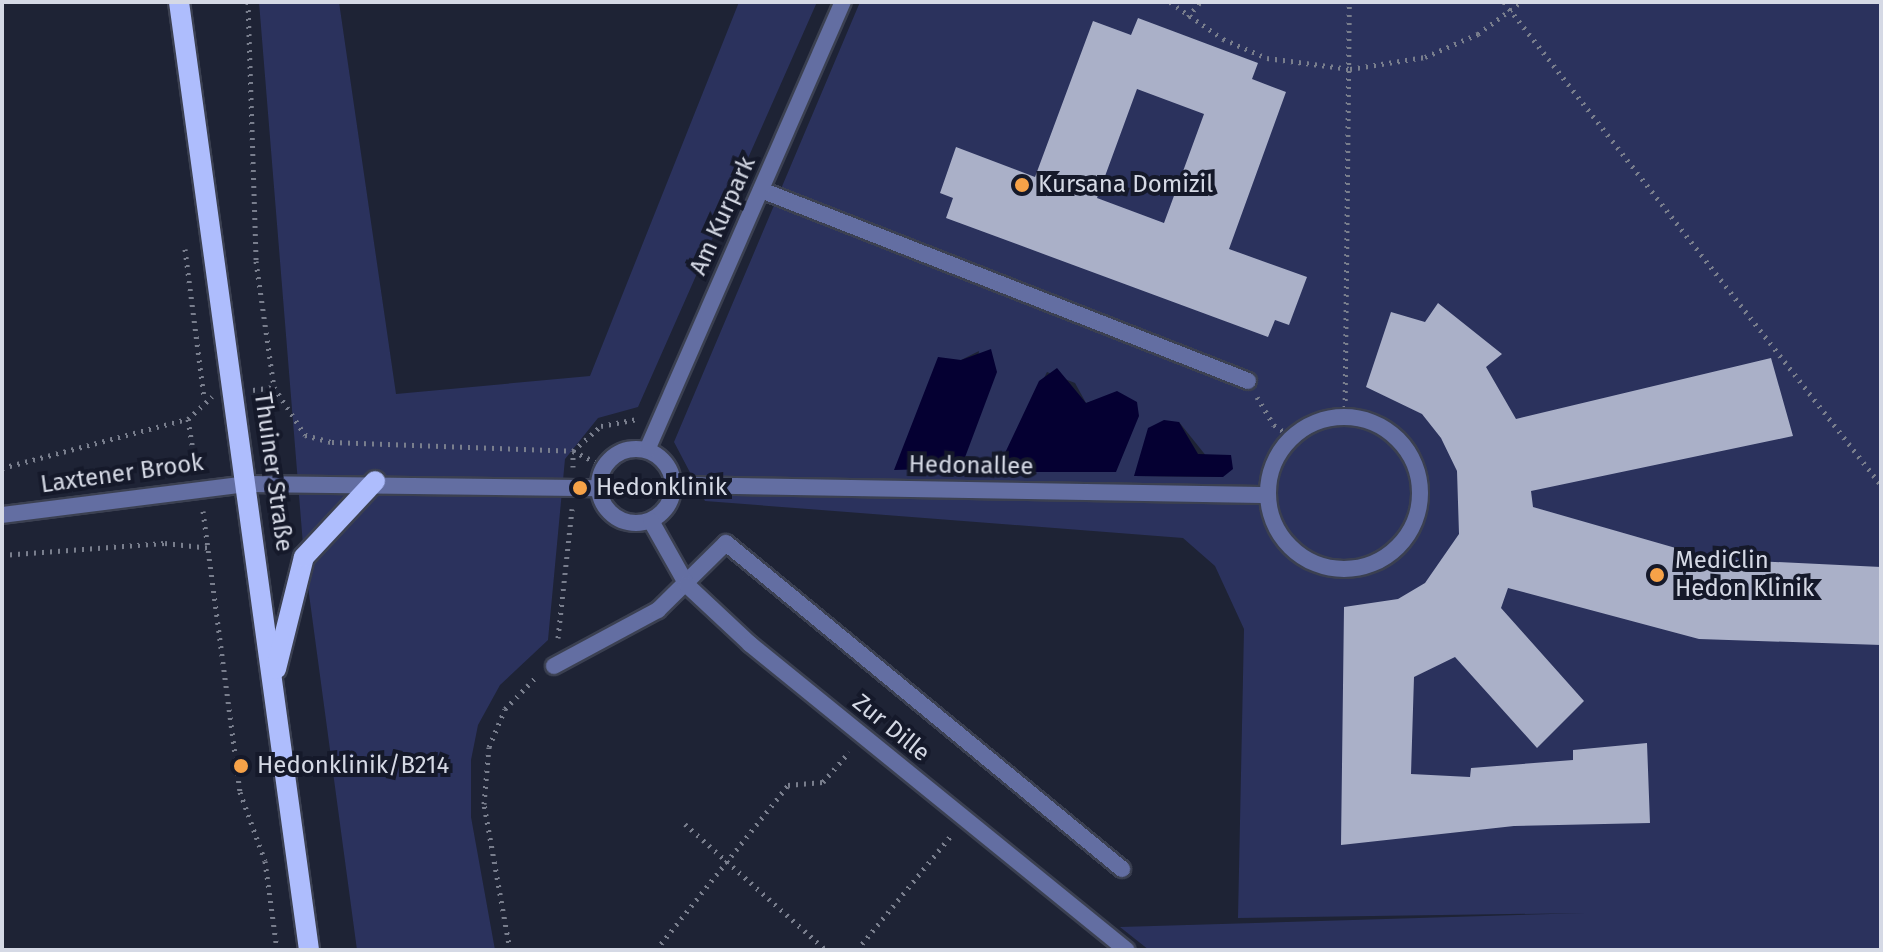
<!DOCTYPE html>
<meta charset="utf-8">
<style>
body{margin:0}
#map{position:relative;width:1883px;height:952px;overflow:hidden;background:#1e2335;font-family:"Fira Sans",sans-serif}
div>[style]{position:absolute}
.green>*{inset:0;background:#2b325d}
.water>*{inset:0;background:#050032}
.building>*{inset:0;background:#aab0c8}
.path>*{height:5px;margin-top:-2.5px;transform-origin:0;background:repeating-linear-gradient(90deg,#797e8d 0 2px,transparent 0 8px)}
.roads{filter:drop-shadow(2px 0 #3b4051) drop-shadow(-2px 0 #3b4051) drop-shadow(0 2px #3b4051) drop-shadow(0 -2px #3b4051)}
.service>*{height:16px;margin:-8px;padding:0 8px;transform-origin:8px;border-radius:8px;background:#636ea2}
.service>.ring{margin:-8px;padding:0;box-sizing:content-box;background:none;border:16px solid #636ea2;border-radius:50%}
.minor>*{height:16px;margin:-8px;padding:0 8px;transform-origin:8px;border-radius:8px;background:#636ea2}
.minor>.ring{margin:-8px;padding:0;box-sizing:content-box;background:none;border:16px solid #636ea2;border-radius:50%}
.tertiary>*{height:16px;margin:-8px;padding:0 8px;transform-origin:8px;border-radius:8px;background:#636ea2}
.primary>*{height:20px;margin:-10px;padding:0 10px;transform-origin:10px;border-radius:10px;background:#aebdfd}
.dots>*{width:22px;height:22px;translate:-50% -50%;box-sizing:border-box;border:4px solid #15192a;border-radius:50%}
span{translate:-50% -50%;white-space:nowrap;text-align:center;line-height:1.15;-webkit-text-stroke:8px #15192a;paint-order:stroke}
.poi-label{font-size:24px;color:#d5d9e5}
.left{translate:0 -50%;text-align:left}
.street-label{font-size:24px;color:#d5d9e5}
.frame{position:absolute;inset:0;border:4px solid #d5d9e5;pointer-events:none}
</style>
<div id="map">
<div class="green">
<i style="clip-path:polygon(259px 2px,339px 2px,396px 394px,590px 376px,739px 2px,817px 2px,638px 407px,598px 418px,565px 459px,548px 640px,500px 685px,478px 725px,471px 760px,471px 817px,495px 950px,357px 950px,304px 557px)"></i>
<i style="clip-path:polygon(evenodd,860px 2px,1880px 2px,1881px 950px,1149px 950px,1120px 927px,1586px 913px,1238px 918px,1244px 629px,1215px 566px,1183px 538px,705px 501px,674px 442px,860px 2px,979px 351px,961px 468px,961px 360px,979px 351px,860px 2px,1047px 372px,1075px 383px,1086px 403px,1100px 399px,997px 472px,1047px 372px,860px 2px,1179px 422px,1223px 477px,1134px 476px,1179px 422px)"></i>
</div>
<div class="water">
<i style="clip-path:polygon(991px 349px,997px 372px,961px 468px,894px 470px,938px 357px,961px 360px)"></i>
<i style="clip-path:polygon(1057px 368px,1086px 403px,1117px 391px,1137px 402px,1139px 416px,1116px 472px,996px 472px,1039px 381px)"></i>
<i style="clip-path:polygon(1164px 420px,1179px 422px,1198px 454px,1231px 455px,1233px 469px,1223px 477px,1134px 476px,1148px 428px)"></i>
</div>
<div class="building">
<i style="clip-path:polygon(evenodd,1138px 18px,1258px 63px,1252px 79px,1286px 92px,1229px 249px,1307px 277px,1289px 325px,1275px 320px,1268px 337px,946px 218px,953px 198px,940px 193px,956px 147px,1035px 177px,1093px 21px,1131px 35px,1138px 18px,1137px 89px,1204px 114px,1164px 223px,1097px 198px,1137px 89px)"></i>
<i style="clip-path:polygon(1438px 303px,1502px 354px,1486px 367px,1516px 419px,1771px 358px,1793px 436px,1531px 491px,1533px 507px,1714px 559px,1881px 567px,1881px 645px,1699px 639px,1508px 588px,1501px 608px,1584px 701px,1537px 748px,1455px 657px,1414px 677px,1411px 774px,1470px 777px,1471px 768px,1573px 760px,1573px 750px,1647px 743px,1650px 823px,1514px 826px,1341px 845px,1344px 607px,1398px 599px,1425px 583px,1459px 534px,1457px 471px,1441px 438px,1422px 414px,1366px 387px,1391px 312px,1425px 322px)"></i>
</div>
<div class="path">
<i style="left:248px;top:2px;width:259px;rotate:88.2deg"></i>
<i style="left:256px;top:261px;width:127px;rotate:81.9deg"></i>
<i style="left:1170px;top:2px;width:65px;rotate:34.9deg"></i>
<i style="left:1223px;top:39px;width:48px;rotate:23.4deg"></i>
<i style="left:1267px;top:58px;width:84px;rotate:7.5deg"></i>
<i style="left:1350px;top:69px;width:76px;rotate:-9.1deg"></i>
<i style="left:1425px;top:57px;width:58px;rotate:-23.5deg"></i>
<i style="left:1478px;top:34px;width:54px;rotate:-36.7deg"></i>
<i style="left:1504px;top:2px;width:613px;rotate:52.03deg"></i>
<i style="left:1188px;top:17px;width:19px;rotate:-51deg"></i>
<i style="left:185px;top:249px;width:150px;rotate:82.7deg"></i>
<i style="left:253px;top:390px;width:21px;rotate:-8deg"></i>
<i style="left:274px;top:387px;width:57px;rotate:57.1deg"></i>
<i style="left:305px;top:435px;width:28px;rotate:15deg"></i>
<i style="left:332px;top:442px;width:241px;rotate:2.1deg"></i>
<i style="left:573px;top:451px;width:30px;rotate:26deg"></i>
<i style="left:1257px;top:397px;width:33px;rotate:59deg"></i>
<i style="left:1274px;top:425px;width:22px;rotate:34deg"></i>
<i style="left:1345px;top:416px;width:414px;rotate:-89.4deg"></i>
<i style="left:188px;top:419px;width:51px;rotate:80.9deg"></i>
<i style="left:573px;top:467px;width:16px;rotate:-90deg"></i>
<i style="left:573px;top:451px;width:38px;rotate:-42deg"></i>
<i style="left:601px;top:426px;width:37px;rotate:-11deg"></i>
<i style="left:2px;top:468px;width:192px;rotate:-14.8deg"></i>
<i style="left:188px;top:419px;width:33px;rotate:-43deg"></i>
<i style="left:203px;top:511px;width:283px;rotate:82.5deg"></i>
<i style="left:240px;top:792px;width:73px;rotate:70.1deg"></i>
<i style="left:265px;top:861px;width:90px;rotate:82.3deg"></i>
<i style="left:2px;top:555px;width:163px;rotate:-4.2deg"></i>
<i style="left:165px;top:543px;width:46px;rotate:6.2deg"></i>
<i style="left:558px;top:638px;width:130px;rotate:-83.8deg"></i>
<i style="left:685px;top:824px;width:189px;rotate:41.8deg"></i>
<i style="left:510px;top:950px;width:148px;rotate:-100.1deg"></i>
<i style="left:484px;top:804px;width:57px;rotate:-85deg"></i>
<i style="left:489px;top:747px;width:41px;rotate:-67.2deg"></i>
<i style="left:505px;top:709px;width:45px;rotate:-45.9deg"></i>
<i style="left:656px;top:950px;width:211px;rotate:-51.3deg"></i>
<i style="left:788px;top:785px;width:35px;rotate:-5deg"></i>
<i style="left:823px;top:782px;width:40px;rotate:-49deg"></i>
<i style="left:857px;top:950px;width:151px;rotate:-50.6deg"></i>
</div>
<div class="roads">
<div class="service">
<i style="left:761px;top:190px;width:523px;rotate:21.41deg"></i>
<i class="ring" style="left:1268px;top:417px;width:136px;height:136px"></i>
<i style="left:554px;top:666px;width:118px;rotate:-28.3deg"></i>
<i style="left:658px;top:610px;width:95px;rotate:-44.6deg"></i>
<i style="left:726px;top:543px;width:513px;rotate:39.46deg"></i>
</div>
<div class="minor">
<i class="ring" style="left:599px;top:449px;width:58px;height:58px"></i>
<i style="left:647px;top:450px;width:489px;rotate:-66.4deg"></i>
<i style="left:248px;top:484px;width:350px;rotate:0.7deg"></i>
<i style="left:674px;top:485px;width:593px;rotate:0.97deg"></i>
<i style="left:651px;top:521px;width:73px;rotate:60.6deg"></i>
<i style="left:687px;top:585px;width:86px;rotate:43.1deg"></i>
<i style="left:750px;top:644px;width:485px;rotate:39.1deg"></i>
</div>
<div class="tertiary">
<i style="left:2px;top:515px;width:248px;rotate:-7.2deg"></i>
</div>
<div class="primary">
<i style="left:179px;top:2px;width:957px;rotate:82.19deg"></i>
<i style="left:276px;top:669px;width:115px;rotate:-76deg"></i>
<i style="left:304px;top:557px;width:104px;rotate:-46.9deg"></i>
</div>
</div>
<div class="dots">
<i style="left:1022px;top:185px;background:#f6a248"></i>
<i style="left:580px;top:488px;background:#f6a248"></i>
<i style="left:1657px;top:575px;background:#f6a248"></i>
<i style="left:241px;top:766px;background:#f6a248"></i>
</div>
<div class="poi-label">
<span class="left" style="left:1038px;top:185px">Kursana Domizil</span>
<span class="left" style="left:596px;top:488px">Hedonklinik</span>
<span class="left" style="left:1675px;top:575px">MediClin<br>Hedon Klinik</span>
<span class="left" style="left:257px;top:766px">Hedonklinik/B214</span>
</div>
<div class="street-label">
<span style="left:723px;top:216px;rotate:-66deg">Am Kurpark</span>
<span style="left:971px;top:466px;rotate:1deg">Hedonallee</span>
<span style="left:273px;top:472px;rotate:82deg">Thuiner Straße</span>
<span style="left:122px;top:474px;rotate:-8deg">Laxtener Brook</span>
<span style="left:891px;top:728px;rotate:39deg">Zur Dille</span>
</div>
<div class="frame"></div>
</div>
